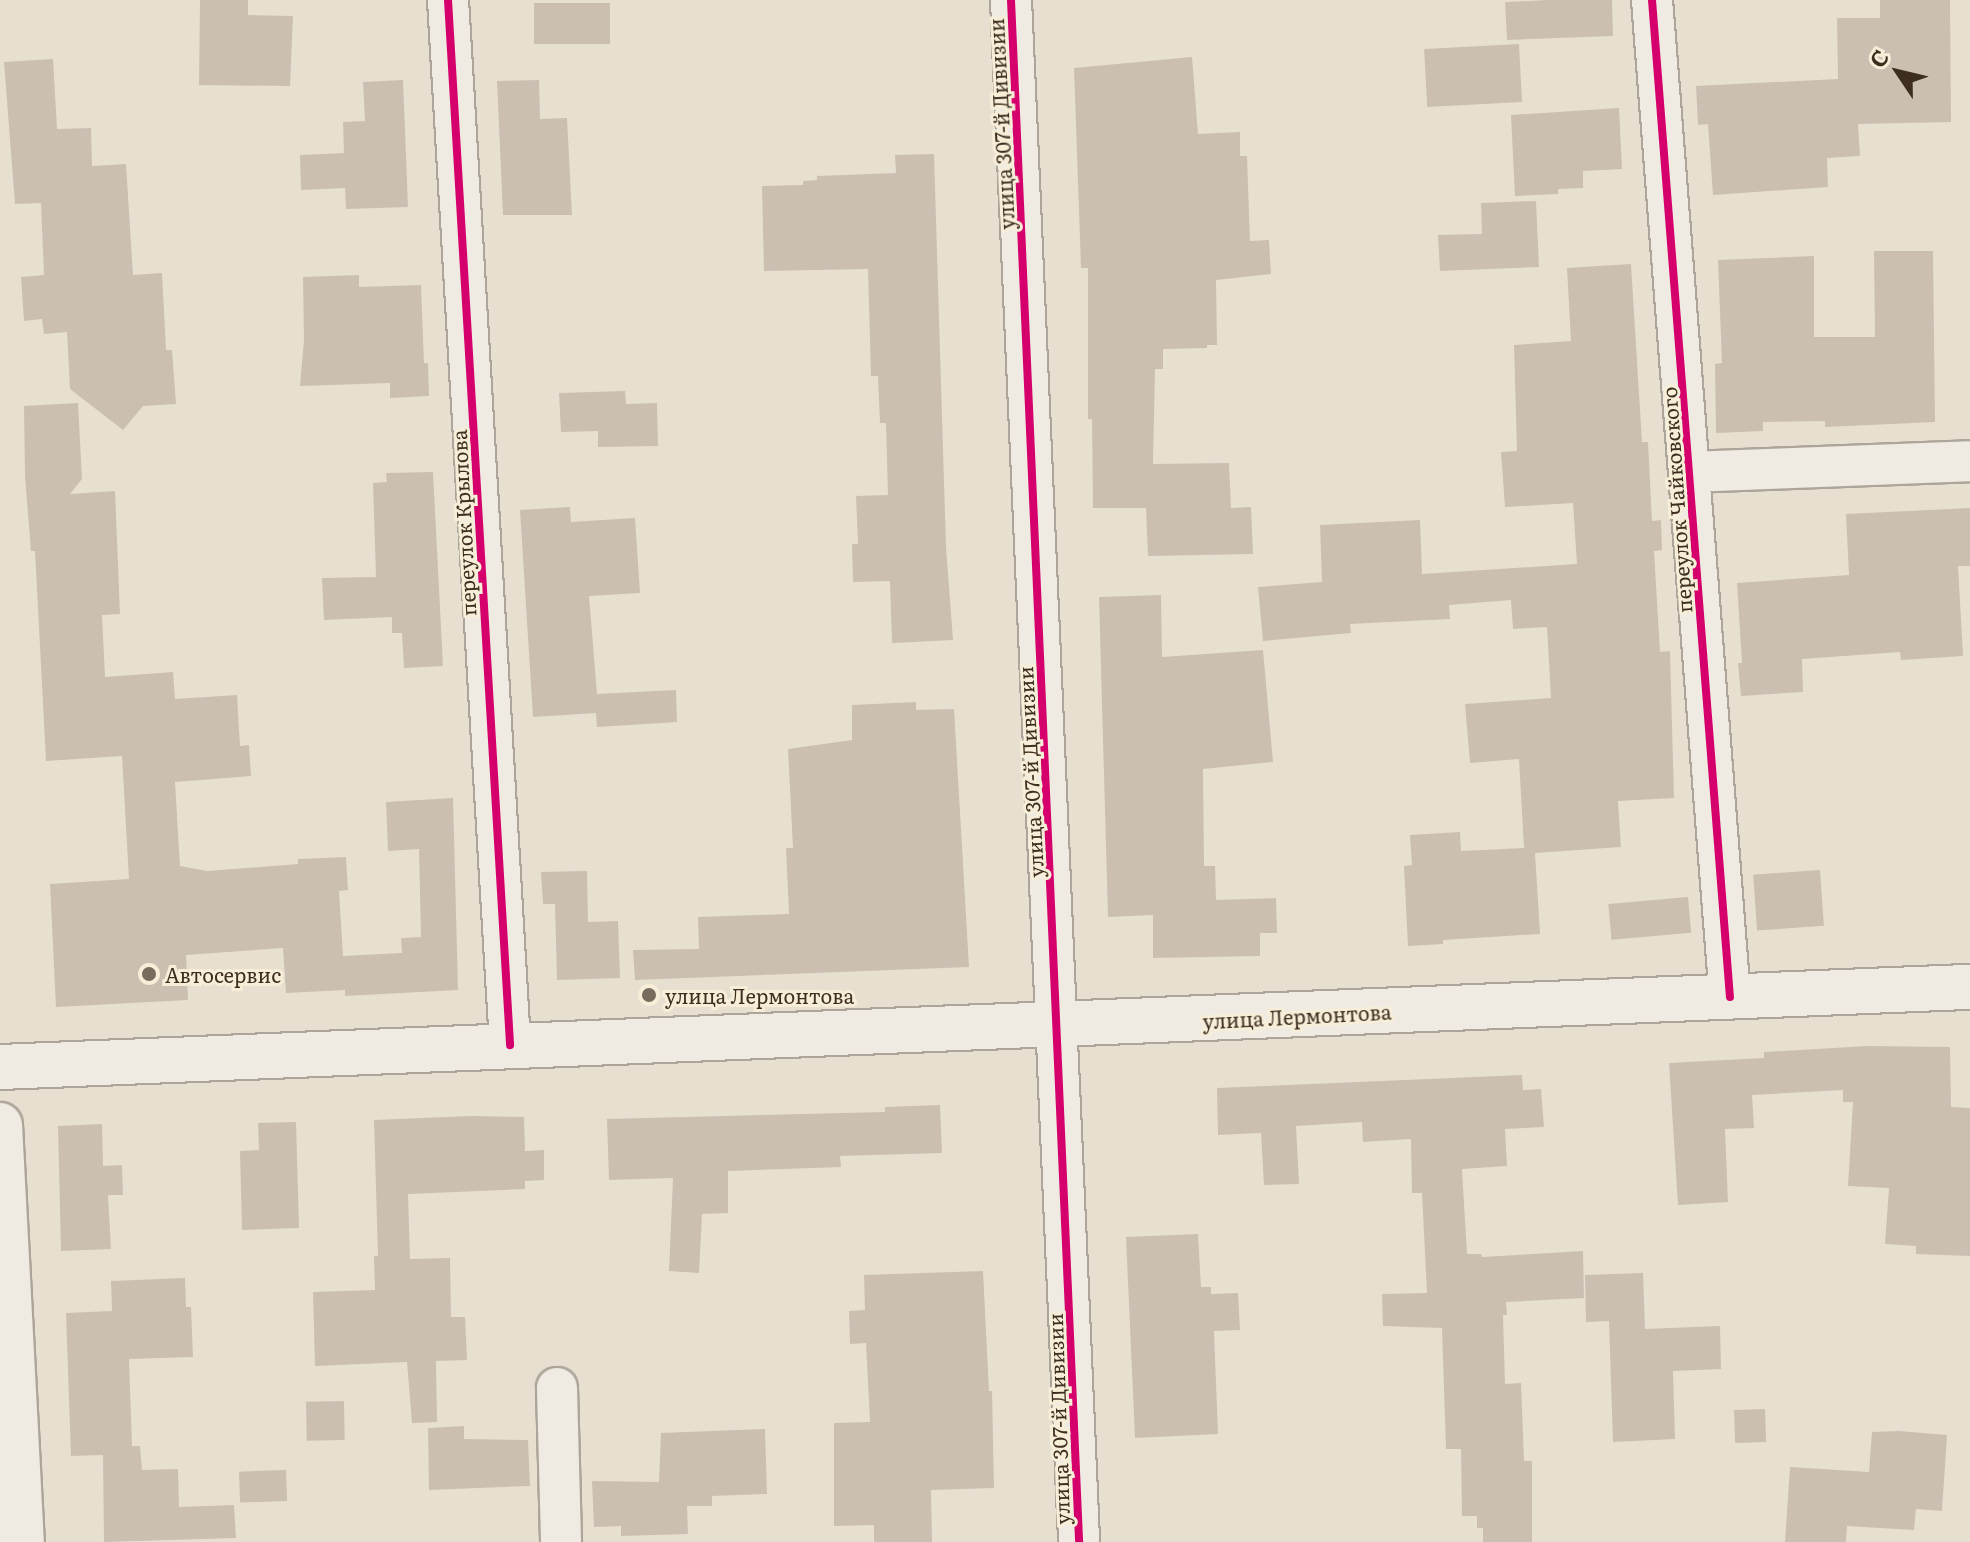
<!DOCTYPE html>
<meta charset="utf-8">
<style>
body{margin:0}
#map{position:relative;width:1970px;height:1542px;overflow:hidden;background:#e7e0d1;font-family:Literata,serif}
div>[style]{position:absolute}
.building>*{inset:0;background:#cbbfb2;transform-origin:0 0}
.roads{filter:drop-shadow(2px 0 #ada599) drop-shadow(-2px 0 #ada599) drop-shadow(0 2px #ada599) drop-shadow(0 -2px #ada599)}
.street>*{height:40px;margin:-20px;padding:0 20px;transform-origin:20px;border-radius:20px;background:#efebe3}
.secondary>*{height:44px;margin:-22px;padding:0 22px;transform-origin:22px;border-radius:22px;background:#efebe3}
.cycleway>*{height:8px;margin:-4px;padding:0 4px;transform-origin:4px;border-radius:4px;background:#d6006c}
.dots>*{width:22px;height:22px;translate:-50% -50%;box-sizing:border-box;border:4px solid #f7eed8;border-radius:50%}
span{translate:-50% -50%;white-space:nowrap;text-align:center;line-height:1.15;-webkit-text-stroke:6px #f7eed8;paint-order:stroke}
.street-label{font-size:20px;color:#3d2e20}
.poi-label{font-size:20px;color:#3d2e20}
.left{translate:0 -50%;text-align:left}
.north{position:absolute;left:1858px;top:32px;width:80px;height:80px;-webkit-text-stroke:6px #f7eed8;paint-order:stroke;rotate:305deg;font-size:22px;font-weight:700;line-height:32px;text-align:center;color:#3d2e20}
.north::after{content:'';display:block;margin:auto;width:28px;height:36px;background:#3d2e20;clip-path:polygon(50% 0,100% 100%,50% 72%,0 100%)}
</style>
<div id="map">
<div class="building">
<i style="clip-path:polygon(200px 0,248px 0,248px 15px,293px 16px,290px 86px,199px 85px)"></i>
<i style="clip-path:polygon(1549px 0,1612px 0,1613px 36px,1507px 40px,1505px 2px)"></i>
<i style="clip-path:polygon(1880px 0,1950px 0,1951px 122px,1858px 124px,1860px 156px,1827px 158px,1828px 187px,1713px 195px,1708px 124px,1698px 125px,1696px 86px,1838px 79px,1837px 18px,1880px 18px)"></i>
<i style="left:610px;top:3px;width:41px;height:76px;rotate:90deg"></i>
<i style="left:1519px;top:44px;width:58px;height:95px;rotate:87deg"></i>
<i style="clip-path:polygon(1192px 57px,1198px 134px,1240px 132px,1240px 156px,1247px 156px,1250px 241px,1269px 240px,1271px 274px,1216px 280px,1217px 345px,1207px 345px,1207px 348px,1163px 349px,1163px 369px,1155px 369px,1153px 464px,1229px 463px,1231px 508px,1251px 507px,1253px 554px,1148px 556px,1146px 508px,1093px 508px,1092px 419px,1088px 419px,1088px 268px,1081px 268px,1074px 68px)"></i>
<i style="clip-path:polygon(53px 59px,57px 129px,91px 128px,92px 166px,126px 164px,133px 275px,162px 273px,166px 350px,172px 350px,176px 404px,143px 406px,123px 430px,70px 389px,67px 332px,44px 334px,42px 319px,24px 321px,21px 277px,44px 275px,41px 203px,15px 204px,4px 62px)"></i>
<i style="clip-path:polygon(403px 80px,408px 207px,346px 209px,345px 188px,301px 190px,300px 155px,344px 153px,343px 122px,365px 121px,363px 82px)"></i>
<i style="clip-path:polygon(539px 80px,540px 119px,567px 118px,572px 215px,503px 215px,497px 81px)"></i>
<i style="clip-path:polygon(1619px 108px,1622px 169px,1583px 171px,1583px 188px,1558px 189px,1558px 194px,1515px 196px,1511px 115px)"></i>
<i style="clip-path:polygon(934px 154px,946px 547px,953px 640px,892px 643px,890px 581px,853px 582px,852px 544px,858px 544px,856px 496px,888px 495px,886px 423px,880px 423px,878px 376px,871px 376px,868px 269px,764px 271px,762px 186px,803px 185px,803px 181px,817px 180px,817px 176px,896px 173px,895px 155px)"></i>
<i style="clip-path:polygon(1536px 201px,1539px 267px,1440px 271px,1438px 235px,1482px 234px,1481px 203px)"></i>
<i style="clip-path:polygon(1874px 251px,1933px 251px,1935px 422px,1825px 427px,1825px 421px,1763px 422px,1763px 431px,1716px 433px,1715px 364px,1722px 363px,1718px 260px,1814px 256px,1814px 337px,1875px 337px)"></i>
<i style="clip-path:polygon(1631px 264px,1642px 442px,1648px 442px,1652px 521px,1661px 520px,1662px 550px,1654px 551px,1660px 652px,1670px 651px,1674px 798px,1618px 801px,1621px 847px,1535px 853px,1540px 934px,1443px 940px,1443px 944px,1408px 946px,1404px 866px,1412px 865px,1410px 835px,1460px 832px,1461px 851px,1524px 848px,1519px 759px,1470px 763px,1465px 704px,1551px 698px,1547px 627px,1513px 629px,1511px 600px,1449px 605px,1450px 619px,1350px 624px,1351px 633px,1263px 641px,1258px 587px,1322px 582px,1320px 525px,1420px 520px,1422px 574px,1577px 564px,1573px 503px,1505px 507px,1501px 452px,1517px 451px,1514px 345px,1571px 341px,1567px 268px)"></i>
<i style="clip-path:polygon(359px 275px,359px 287px,421px 285px,424px 363px,428px 363px,429px 396px,390px 398px,390px 383px,300px 386px,304px 340px,303px 277px)"></i>
<i style="clip-path:polygon(625px 391px,626px 404px,657px 403px,658px 446px,598px 447px,598px 431px,561px 432px,559px 393px)"></i>
<i style="clip-path:polygon(78px 403px,82px 479px,70px 494px,115px 491px,120px 614px,102px 615px,105px 677px,173px 672px,175px 699px,237px 695px,240px 746px,249px 745px,251px 776px,175px 782px,180px 866px,207px 871px,298px 864px,298px 859px,346px 857px,348px 890px,339px 891px,343px 956px,402px 953px,401px 938px,421px 937px,419px 849px,388px 851px,386px 802px,453px 798px,458px 990px,345px 996px,345px 990px,286px 993px,283px 948px,186px 955px,188px 1000px,56px 1007px,50px 884px,129px 879px,122px 756px,46px 761px,35px 551px,31px 551px,25px 476px,24px 406px)"></i>
<i style="clip-path:polygon(433px 472px,443px 666px,404px 668px,402px 633px,392px 633px,392px 617px,324px 620px,322px 578px,376px 577px,373px 483px,387px 482px,386px 473px)"></i>
<i style="clip-path:polygon(570px 507px,571px 522px,635px 518px,640px 593px,589px 596px,597px 694px,676px 690px,677px 722px,597px 727px,596px 713px,533px 717px,520px 510px)"></i>
<i style="clip-path:polygon(1970px 508px,1970px 566px,1958px 566px,1963px 656px,1901px 660px,1900px 652px,1802px 659px,1803px 692px,1741px 696px,1738px 663px,1742px 663px,1737px 583px,1849px 575px,1846px 514px)"></i>
<i style="clip-path:polygon(1161px 595px,1162px 657px,1263px 650px,1273px 762px,1203px 769px,1204px 866px,1215px 866px,1216px 900px,1276px 898px,1277px 933px,1260px 933px,1260px 956px,1153px 958px,1153px 915px,1108px 917px,1099px 597px)"></i>
<i style="clip-path:polygon(916px 702px,916px 710px,954px 709px,969px 967px,635px 980px,633px 950px,699px 949px,698px 917px,789px 914px,786px 848px,793px 848px,788px 749px,852px 740px,852px 705px)"></i>
<i style="left:1820px;top:870px;width:56px;height:67px;rotate:86deg"></i>
<i style="clip-path:polygon(587px 871px,588px 922px,618px 921px,620px 978px,557px 980px,555px 904px,543px 904px,541px 872px)"></i>
<i style="left:1688px;top:897px;width:36px;height:80px;rotate:85deg"></i>
<i style="clip-path:polygon(1868px 1046px,1950px 1047px,1951px 1107px,1970px 1108px,1970px 1256px,1916px 1254px,1916px 1246px,1885px 1244px,1889px 1188px,1848px 1186px,1853px 1102px,1843px 1102px,1843px 1090px,1752px 1095px,1754px 1128px,1725px 1129px,1728px 1202px,1678px 1205px,1669px 1063px,1764px 1058px,1764px 1052px)"></i>
<i style="clip-path:polygon(1522px 1075px,1523px 1090px,1541px 1089px,1544px 1127px,1505px 1129px,1507px 1166px,1462px 1169px,1467px 1254px,1481px 1254px,1482px 1257px,1583px 1251px,1584px 1298px,1506px 1302px,1507px 1315px,1503px 1315px,1505px 1384px,1521px 1383px,1524px 1461px,1532px 1461px,1532px 1542px,1483px 1542px,1483px 1528px,1477px 1528px,1477px 1516px,1462px 1516px,1461px 1449px,1446px 1449px,1442px 1328px,1383px 1326px,1382px 1294px,1427px 1293px,1422px 1193px,1412px 1193px,1411px 1139px,1363px 1142px,1362px 1122px,1296px 1126px,1299px 1184px,1264px 1185px,1261px 1133px,1218px 1135px,1217px 1088px)"></i>
<i style="clip-path:polygon(940px 1105px,942px 1153px,840px 1156px,841px 1167px,728px 1171px,728px 1213px,702px 1214px,699px 1273px,669px 1271px,673px 1178px,609px 1180px,607px 1119px,885px 1112px,885px 1107px)"></i>
<i style="clip-path:polygon(471px 1116px,524px 1117px,525px 1151px,544px 1150px,544px 1180px,525px 1181px,525px 1189px,408px 1194px,410px 1259px,450px 1258px,451px 1317px,465px 1317px,467px 1360px,436px 1361px,437px 1422px,412px 1423px,407px 1362px,315px 1366px,313px 1292px,375px 1290px,374px 1256px,378px 1256px,374px 1120px)"></i>
<i style="clip-path:polygon(296px 1122px,299px 1228px,242px 1230px,240px 1151px,259px 1150px,258px 1123px)"></i>
<i style="clip-path:polygon(102px 1124px,103px 1166px,122px 1165px,123px 1195px,108px 1195px,111px 1249px,61px 1251px,58px 1126px)"></i>
<i style="clip-path:polygon(1198px 1234px,1201px 1287px,1211px 1287px,1211px 1294px,1238px 1293px,1240px 1330px,1214px 1331px,1218px 1434px,1135px 1438px,1126px 1237px)"></i>
<i style="clip-path:polygon(983px 1271px,989px 1391px,992px 1391px,994px 1488px,931px 1490px,932px 1542px,874px 1542px,874px 1525px,834px 1526px,834px 1423px,870px 1422px,866px 1343px,850px 1344px,849px 1311px,865px 1310px,864px 1275px)"></i>
<i style="clip-path:polygon(1643px 1273px,1645px 1329px,1720px 1326px,1721px 1369px,1673px 1371px,1675px 1439px,1613px 1442px,1609px 1321px,1586px 1322px,1585px 1275px)"></i>
<i style="clip-path:polygon(185px 1278px,186px 1307px,191px 1307px,193px 1357px,129px 1359px,132px 1446px,140px 1446px,142px 1470px,178px 1469px,179px 1507px,234px 1505px,236px 1538px,104px 1542px,103px 1455px,71px 1456px,66px 1313px,112px 1311px,111px 1281px)"></i>
<i style="left:344px;top:1401px;width:39px;height:38px;rotate:89deg"></i>
<i style="left:1765px;top:1409px;width:33px;height:31px;rotate:88deg"></i>
<i style="clip-path:polygon(464px 1426px,464px 1439px,528px 1440px,530px 1486px,429px 1490px,428px 1428px)"></i>
<i style="clip-path:polygon(765px 1429px,767px 1494px,712px 1496px,712px 1506px,687px 1506px,688px 1534px,621px 1536px,621px 1526px,594px 1527px,592px 1481px,659px 1482px,661px 1433px)"></i>
<i style="clip-path:polygon(1899px 1431px,1947px 1435px,1942px 1511px,1916px 1509px,1914px 1530px,1847px 1526px,1846px 1542px,1785px 1542px,1790px 1467px,1869px 1472px,1872px 1432px)"></i>
<i style="left:286px;top:1470px;width:31px;height:47px;rotate:88deg"></i>
</div>
<div class="roads">
<div class="street">
<i style="left:448px;top:0;width:1047px;rotate:86.6deg"></i>
<i style="left:1011px;top:0;width:1543px;rotate:87.47deg"></i>
<i style="left:1652px;top:0;width:1000px;rotate:85.53deg"></i>
<i style="left:1690px;top:472px;width:280px;rotate:-2.2deg"></i>
<i style="left:557px;top:1388px;width:154px;rotate:88.5deg"></i>
</div>
<div class="secondary">
<i style="left:0;top:1067px;width:1972px;rotate:-2.33deg"></i>
<i style="left:0;top:1125px;width:418px;rotate:87deg"></i>
</div>
</div>
<div class="cycleway">
<i style="left:448px;top:0;width:1047px;rotate:86.6deg"></i>
<i style="left:1011px;top:0;width:1543px;rotate:87.47deg"></i>
<i style="left:1652px;top:0;width:1000px;rotate:85.53deg"></i>
</div>
<div class="dots">
<i style="left:149px;top:974px;background:#786c5e"></i>
<i style="left:649px;top:995px;background:#786c5e"></i>
</div>
<div class="street-label">
<span style="left:1001px;top:124px;rotate:-93deg">улица 307-й Дивизии</span>
<span style="left:1676px;top:500px;rotate:-94deg">переулок Чайковского</span>
<span style="left:463px;top:523px;rotate:-93deg">переулок Крылова</span>
<span style="left:1030px;top:772px;rotate:-93deg">улица 307-й Дивизии</span>
<span style="left:1297px;top:1016px;rotate:-3deg">улица Лермонтова</span>
<span style="left:1058px;top:1419px;rotate:-92deg">улица 307-й Дивизии</span>
</div>
<div class="poi-label">
<span class="left" style="left:165px;top:974px">Автосервис</span>
<span class="left" style="left:665px;top:995px">улица Лермонтова</span>
</div>
<div class="north">С</div>
</div>
